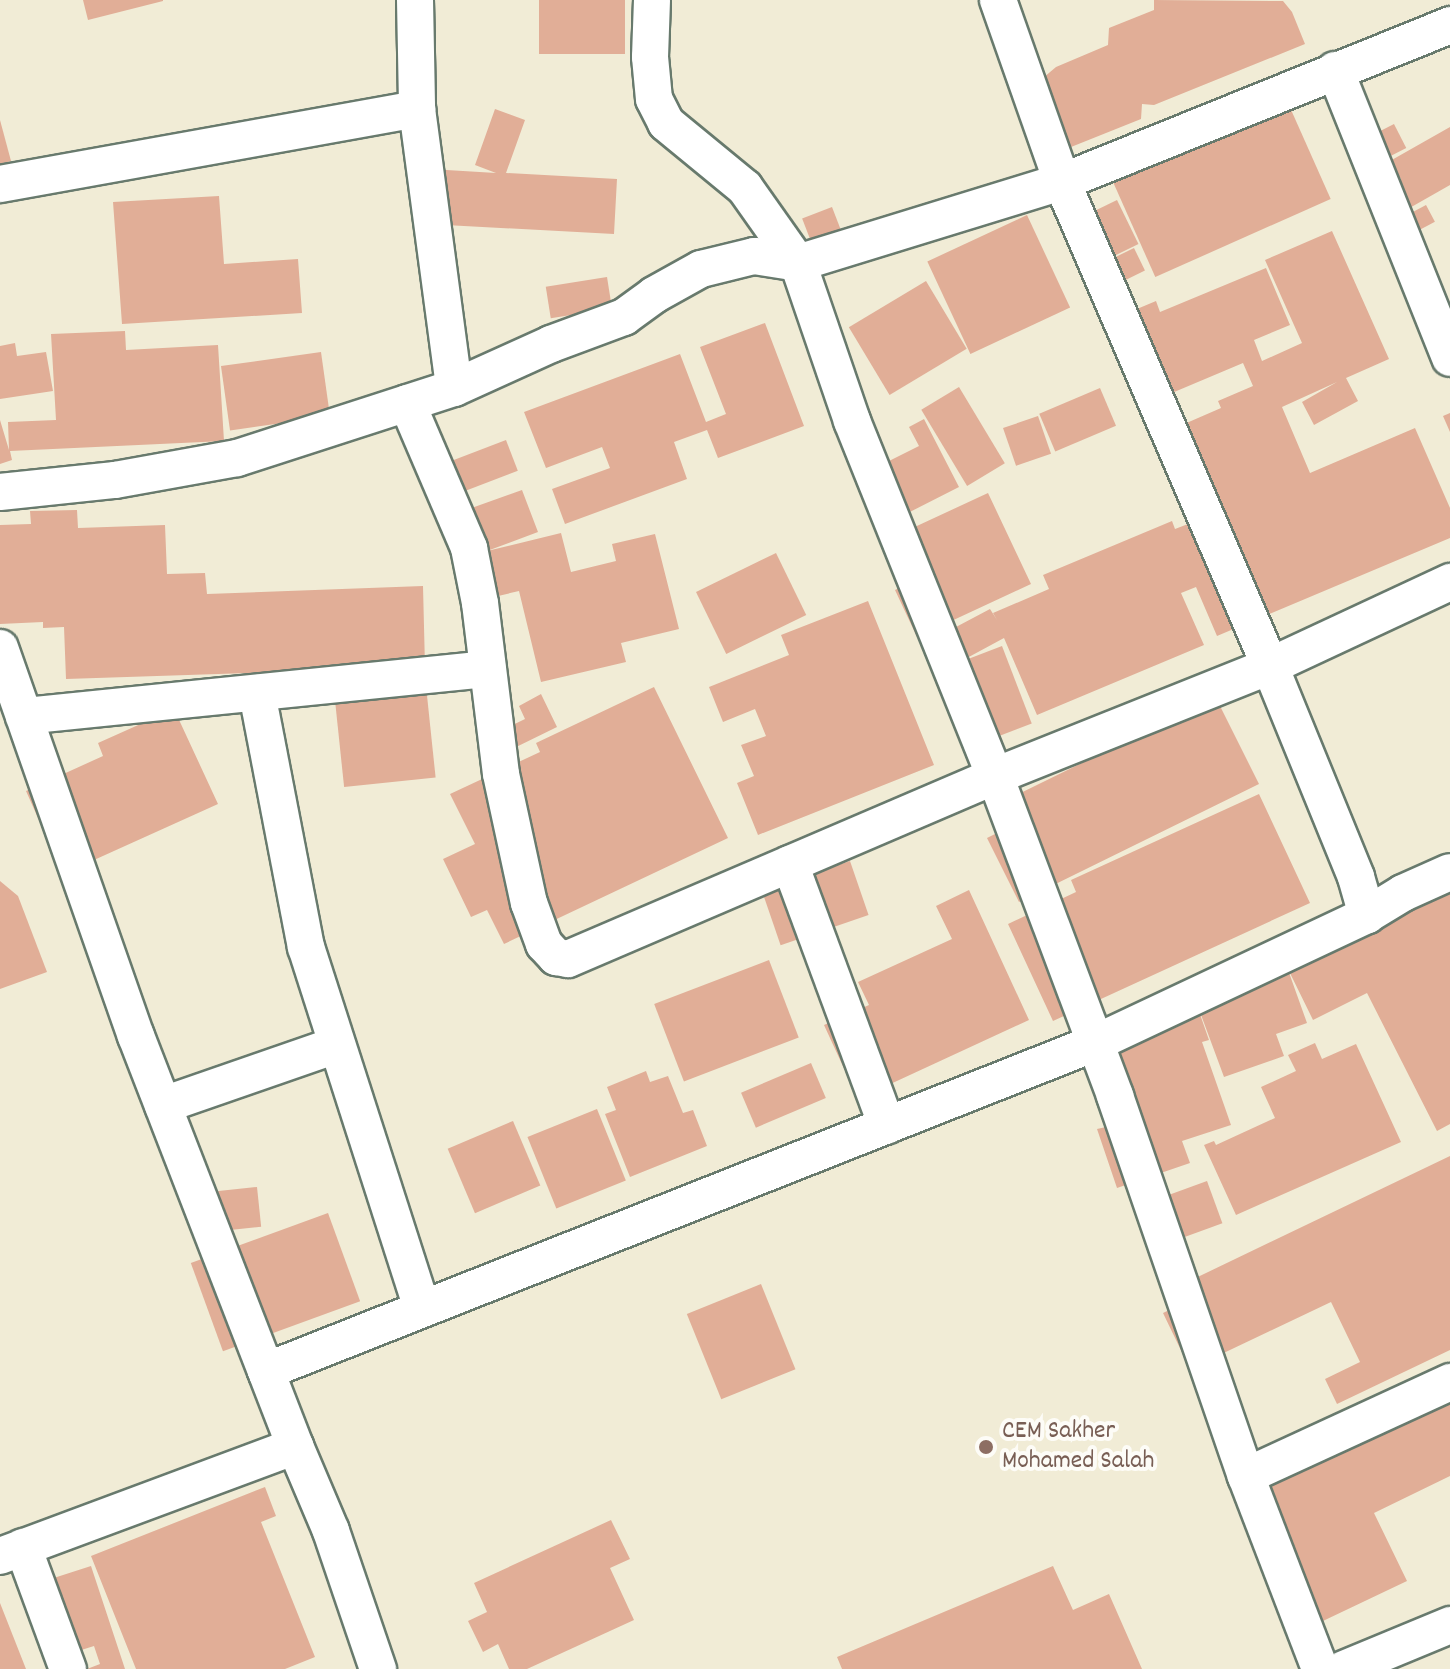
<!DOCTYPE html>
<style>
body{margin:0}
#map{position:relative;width:1450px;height:1669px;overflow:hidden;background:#f1ecd6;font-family:Dekko,sans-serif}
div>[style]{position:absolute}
.building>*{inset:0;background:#e1ae97;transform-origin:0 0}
.roads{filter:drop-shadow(2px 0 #687a6d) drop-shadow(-2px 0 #687a6d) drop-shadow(0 2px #687a6d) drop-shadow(0 -2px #687a6d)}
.street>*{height:36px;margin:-18px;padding:0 18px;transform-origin:18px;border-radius:18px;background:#fff}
.dots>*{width:22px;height:22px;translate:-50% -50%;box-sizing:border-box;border:4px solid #fdfcf7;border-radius:50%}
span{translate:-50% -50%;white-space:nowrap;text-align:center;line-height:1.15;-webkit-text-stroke:8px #fdfcf7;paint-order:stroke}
.education-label{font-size:26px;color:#785e54}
.left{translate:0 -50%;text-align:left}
</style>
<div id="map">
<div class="building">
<i style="clip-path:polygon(83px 0,163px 0,163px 1px,88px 20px)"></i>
<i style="left:539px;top:0;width:86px;height:54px"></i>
<i style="clip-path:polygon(1154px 0,1283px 1px,1292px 12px,1305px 44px,1154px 105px,1142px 104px,1141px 119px,1056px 153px,1030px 89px,1056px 67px,1108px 45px,1109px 28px,1154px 10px)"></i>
<i style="left:1288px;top:103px;width:105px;height:192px;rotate:66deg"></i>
<i style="clip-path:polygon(495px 109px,525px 120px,506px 173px,617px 179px,614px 234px,427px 224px,430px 169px,496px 173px,475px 165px)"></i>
<i style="clip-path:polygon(0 120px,11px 161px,0 164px)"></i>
<i style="left:1394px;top:124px;width:27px;height:44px;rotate:63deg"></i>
<i style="clip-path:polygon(1450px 127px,1450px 185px,1392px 218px,1377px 193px,1401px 179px,1390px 161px)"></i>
<i style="clip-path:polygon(219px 196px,224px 264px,298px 259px,302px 313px,122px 324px,113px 202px)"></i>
<i style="left:1117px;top:200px;width:49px;height:48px;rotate:64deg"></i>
<i style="left:1426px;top:205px;width:19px;height:32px;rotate:62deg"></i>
<i style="left:832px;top:207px;width:25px;height:32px;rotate:69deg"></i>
<i style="left:1027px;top:215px;width:102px;height:110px;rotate:65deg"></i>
<i style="clip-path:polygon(1332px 231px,1389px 359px,1346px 378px,1358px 401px,1314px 425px,1302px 402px,1337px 382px,1282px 407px,1310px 473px,1415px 428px,1450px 508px,1450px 538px,1217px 636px,1196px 587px,1181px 593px,1204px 645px,1037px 715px,1004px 638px,954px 665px,939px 636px,990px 609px,997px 620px,993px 613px,1049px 589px,1043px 575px,1172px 521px,1175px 529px,1188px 524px,1152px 438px,1221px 408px,1218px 401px,1253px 386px,1243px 363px,1141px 406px,1106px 322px,1156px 301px,1160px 312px,1266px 268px,1290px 325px,1254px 340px,1262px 361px,1302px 343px,1265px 260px)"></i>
<i style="left:1134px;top:248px;width:25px;height:38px;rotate:64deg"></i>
<i style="left:607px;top:277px;width:32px;height:62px;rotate:81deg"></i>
<i style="left:926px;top:281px;width:79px;height:90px;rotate:59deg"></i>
<i style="clip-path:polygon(765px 323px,804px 426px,718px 458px,707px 430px,674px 442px,687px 479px,565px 524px,552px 489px,610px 468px,602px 447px,546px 468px,524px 412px,680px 354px,706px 422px,726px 414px,700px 347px)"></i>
<i style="clip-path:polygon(125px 331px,126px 350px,218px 345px,224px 441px,10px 451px,12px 460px,0 464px,0 420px,9px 450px,8px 422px,56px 420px,51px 334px)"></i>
<i style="clip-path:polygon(15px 343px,17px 356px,46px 352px,53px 391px,0 399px,0 346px)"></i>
<i style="left:321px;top:352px;width:65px;height:101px;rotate:82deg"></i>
<i style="left:959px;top:387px;width:89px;height:44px;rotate:59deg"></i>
<i style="left:1100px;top:388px;width:41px;height:66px;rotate:67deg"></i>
<i style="clip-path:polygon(1450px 413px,1450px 432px,1443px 416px)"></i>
<i style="left:1038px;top:416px;width:40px;height:37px;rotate:71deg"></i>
<i style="clip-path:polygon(924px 419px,959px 487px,896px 519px,871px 470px,919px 446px,909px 427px)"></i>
<i style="left:506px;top:440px;width:33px;height:65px;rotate:69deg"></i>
<i style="clip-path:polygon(522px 490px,538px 532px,487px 551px,561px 533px,571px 572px,616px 561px,612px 544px,655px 534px,679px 629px,621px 643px,626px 662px,541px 682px,519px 591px,481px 600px,452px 515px)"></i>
<i style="clip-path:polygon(988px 493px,1031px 584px,917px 637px,895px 590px,911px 582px,891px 538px)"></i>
<i style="clip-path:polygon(77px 510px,78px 528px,165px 525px,167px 574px,205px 573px,207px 594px,423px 586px,425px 667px,66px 679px,64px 627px,43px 628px,43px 622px,0 624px,0 525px,31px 524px,30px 511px)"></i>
<i style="left:776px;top:553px;width:69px;height:89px;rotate:64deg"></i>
<i style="clip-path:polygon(868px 601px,934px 765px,758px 835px,737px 783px,754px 776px,741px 745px,766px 736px,755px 709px,723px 722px,709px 687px,789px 655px,781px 635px)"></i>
<i style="left:1002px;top:646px;width:83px;height:67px;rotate:69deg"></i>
<i style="clip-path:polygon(1209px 684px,1259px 784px,1019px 902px,987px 838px,1013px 825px,1002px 802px,1137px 736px)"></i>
<i style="left:426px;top:686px;width:92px;height:92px;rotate:84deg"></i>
<i style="clip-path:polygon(654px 687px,728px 838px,504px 944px,487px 910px,471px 917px,443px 859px,475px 844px,450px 794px,540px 752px,536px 743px)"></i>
<i style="clip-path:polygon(541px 694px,557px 727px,494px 758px,484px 739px,525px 719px,519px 706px)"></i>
<i style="clip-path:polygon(174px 709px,218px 804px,63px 874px,26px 791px,103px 756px,98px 743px)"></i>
<i style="clip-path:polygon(1259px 794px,1310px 903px,1053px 1021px,1008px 924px,1076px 892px,1071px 880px)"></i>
<i style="left:850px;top:861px;width:57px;height:93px;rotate:71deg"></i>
<i style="clip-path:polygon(1450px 872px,1450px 1124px,1437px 1131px,1367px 993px,1313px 1020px,1287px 967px,1307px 1023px,1276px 1034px,1284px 1056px,1224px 1077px,1197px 1004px)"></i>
<i style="clip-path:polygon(0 881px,18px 896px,47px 972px,0 989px)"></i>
<i style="clip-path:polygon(969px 890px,1029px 1020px,858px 1099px,824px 1025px,869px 1005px,858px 982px,952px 939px,936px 906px)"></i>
<i style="left:769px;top:960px;width:83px;height:123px;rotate:69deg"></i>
<i style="clip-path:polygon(1195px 1000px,1209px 1040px,1202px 1042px,1231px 1125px,1182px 1141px,1190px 1163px,1117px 1188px,1097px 1129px,1106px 1127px,1076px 1039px)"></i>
<i style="clip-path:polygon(1315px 1043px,1322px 1059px,1356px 1044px,1401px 1142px,1236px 1215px,1204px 1145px,1214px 1141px,1216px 1145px,1275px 1118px,1261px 1087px,1296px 1071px,1288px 1055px)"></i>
<i style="left:811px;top:1063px;width:38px;height:76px;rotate:67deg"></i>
<i style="clip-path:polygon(646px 1071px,650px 1082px,668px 1076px,683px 1113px,693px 1110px,707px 1146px,630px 1177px,605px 1114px,616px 1110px,607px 1087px)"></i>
<i style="left:597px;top:1109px;width:77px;height:75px;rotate:68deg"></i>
<i style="left:513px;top:1121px;width:70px;height:71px;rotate:67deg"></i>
<i style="clip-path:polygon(1450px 1156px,1450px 1350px,1337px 1404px,1325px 1379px,1360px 1362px,1331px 1302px,1190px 1369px,1163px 1313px,1188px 1301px,1181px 1285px)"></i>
<i style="left:1207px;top:1181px;width:45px;height:65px;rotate:70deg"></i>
<i style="left:257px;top:1187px;width:40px;height:48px;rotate:84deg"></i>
<i style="left:328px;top:1213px;width:94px;height:146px;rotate:70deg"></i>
<i style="left:761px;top:1284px;width:92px;height:80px;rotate:68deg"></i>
<i style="clip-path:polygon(1450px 1385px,1450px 1476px,1374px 1513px,1407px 1581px,1304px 1630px,1257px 1476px)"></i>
<i style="clip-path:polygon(265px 1487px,276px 1516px,261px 1522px,315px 1657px,285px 1669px,136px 1669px,91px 1556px)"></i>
<i style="clip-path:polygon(611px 1520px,630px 1559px,610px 1568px,634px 1620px,527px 1669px,509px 1669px,498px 1644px,483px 1652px,468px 1621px,487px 1612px,474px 1583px)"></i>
<i style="clip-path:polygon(91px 1566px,125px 1669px,87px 1669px,100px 1664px,94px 1646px,56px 1658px,32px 1585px)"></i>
<i style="clip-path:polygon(1053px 1566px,1073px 1610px,1109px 1594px,1142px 1669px,842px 1669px,837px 1657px)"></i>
<i style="clip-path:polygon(0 1604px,0 1603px,26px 1669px,0 1669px)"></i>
</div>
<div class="roads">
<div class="street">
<i style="left:415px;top:0;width:109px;rotate:88.9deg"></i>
<i style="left:417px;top:109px;width:281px;rotate:82.4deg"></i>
<i style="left:652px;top:0;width:57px;rotate:92deg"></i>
<i style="left:650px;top:57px;width:42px;rotate:84.6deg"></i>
<i style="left:654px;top:99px;width:27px;rotate:63deg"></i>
<i style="left:666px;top:123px;width:102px;rotate:39.4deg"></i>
<i style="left:745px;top:188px;width:92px;rotate:54.8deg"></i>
<i style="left:798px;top:263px;width:167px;rotate:71.1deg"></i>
<i style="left:852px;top:421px;width:383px;rotate:68.1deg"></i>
<i style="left:995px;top:776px;width:342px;rotate:69.4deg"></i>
<i style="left:1115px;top:1096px;width:402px;rotate:71deg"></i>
<i style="left:1246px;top:1476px;width:207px;rotate:69deg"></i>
<i style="left:998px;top:0;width:193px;rotate:70.6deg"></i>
<i style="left:1062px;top:182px;width:527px;rotate:66.74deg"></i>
<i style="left:1270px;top:666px;width:228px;rotate:67.8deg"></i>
<i style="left:1356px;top:877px;width:40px;rotate:74deg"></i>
<i style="left:1367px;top:915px;width:42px;rotate:-31.4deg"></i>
<i style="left:1403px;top:893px;width:51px;rotate:-24.1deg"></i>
<i style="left:1335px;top:70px;width:310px;rotate:68.2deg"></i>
<i style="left:0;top:184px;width:424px;rotate:-10.2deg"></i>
<i style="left:407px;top:403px;width:158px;rotate:66.8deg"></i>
<i style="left:469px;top:548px;width:56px;rotate:78.7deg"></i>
<i style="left:480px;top:603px;width:172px;rotate:83deg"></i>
<i style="left:501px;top:774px;width:132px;rotate:77.8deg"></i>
<i style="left:529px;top:903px;width:44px;rotate:69.9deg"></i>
<i style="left:544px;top:944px;width:18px;rotate:47deg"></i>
<i style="left:556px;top:957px;width:12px;rotate:9deg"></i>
<i style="left:568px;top:959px;width:465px;rotate:-23.2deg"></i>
<i style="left:995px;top:776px;width:296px;rotate:-21.8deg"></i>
<i style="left:1270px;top:666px;width:199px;rotate:-25deg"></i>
<i style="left:0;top:492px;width:116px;rotate:-6deg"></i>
<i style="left:115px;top:480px;width:124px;rotate:-10.2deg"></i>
<i style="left:237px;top:458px;width:228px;rotate:-17.9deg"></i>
<i style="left:454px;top:388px;width:107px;rotate:-24.4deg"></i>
<i style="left:551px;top:344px;width:78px;rotate:-20.3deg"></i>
<i style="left:624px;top:317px;width:37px;rotate:-36deg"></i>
<i style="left:654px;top:295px;width:54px;rotate:-29deg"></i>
<i style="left:701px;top:269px;width:55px;rotate:-13.8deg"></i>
<i style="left:754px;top:256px;width:45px;rotate:9deg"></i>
<i style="left:798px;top:263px;width:276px;rotate:-17.1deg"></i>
<i style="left:1062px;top:182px;width:419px;rotate:-22deg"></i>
<i style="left:0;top:648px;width:411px;rotate:70.7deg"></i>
<i style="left:136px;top:1036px;width:440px;rotate:68.8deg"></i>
<i style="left:257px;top:693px;width:259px;rotate:79.1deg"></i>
<i style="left:306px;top:947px;width:380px;rotate:72.2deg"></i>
<i style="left:24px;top:716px;width:466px;rotate:-5.8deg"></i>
<i style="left:790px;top:864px;width:279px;rotate:69.7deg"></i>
<i style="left:163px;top:1105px;width:183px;rotate:-19.1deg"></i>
<i style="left:266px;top:1371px;width:892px;rotate:-21.59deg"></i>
<i style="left:1095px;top:1043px;width:301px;rotate:-25.2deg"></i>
<i style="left:1246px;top:1476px;width:225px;rotate:-24.7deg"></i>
<i style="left:23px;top:1547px;width:130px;rotate:69.8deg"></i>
<i style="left:0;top:1556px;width:315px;rotate:-20.4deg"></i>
<i style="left:295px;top:1446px;width:92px;rotate:67deg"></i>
<i style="left:331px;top:1531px;width:146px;rotate:71.2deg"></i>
<i style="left:1344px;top:1669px;width:115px;rotate:-22.5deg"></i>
</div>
</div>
<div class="dots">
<i style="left:986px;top:1447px;background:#8d6e63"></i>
</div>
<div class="education-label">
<span class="left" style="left:1002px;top:1447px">CEM Sakher<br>Mohamed Salah</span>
</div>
</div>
